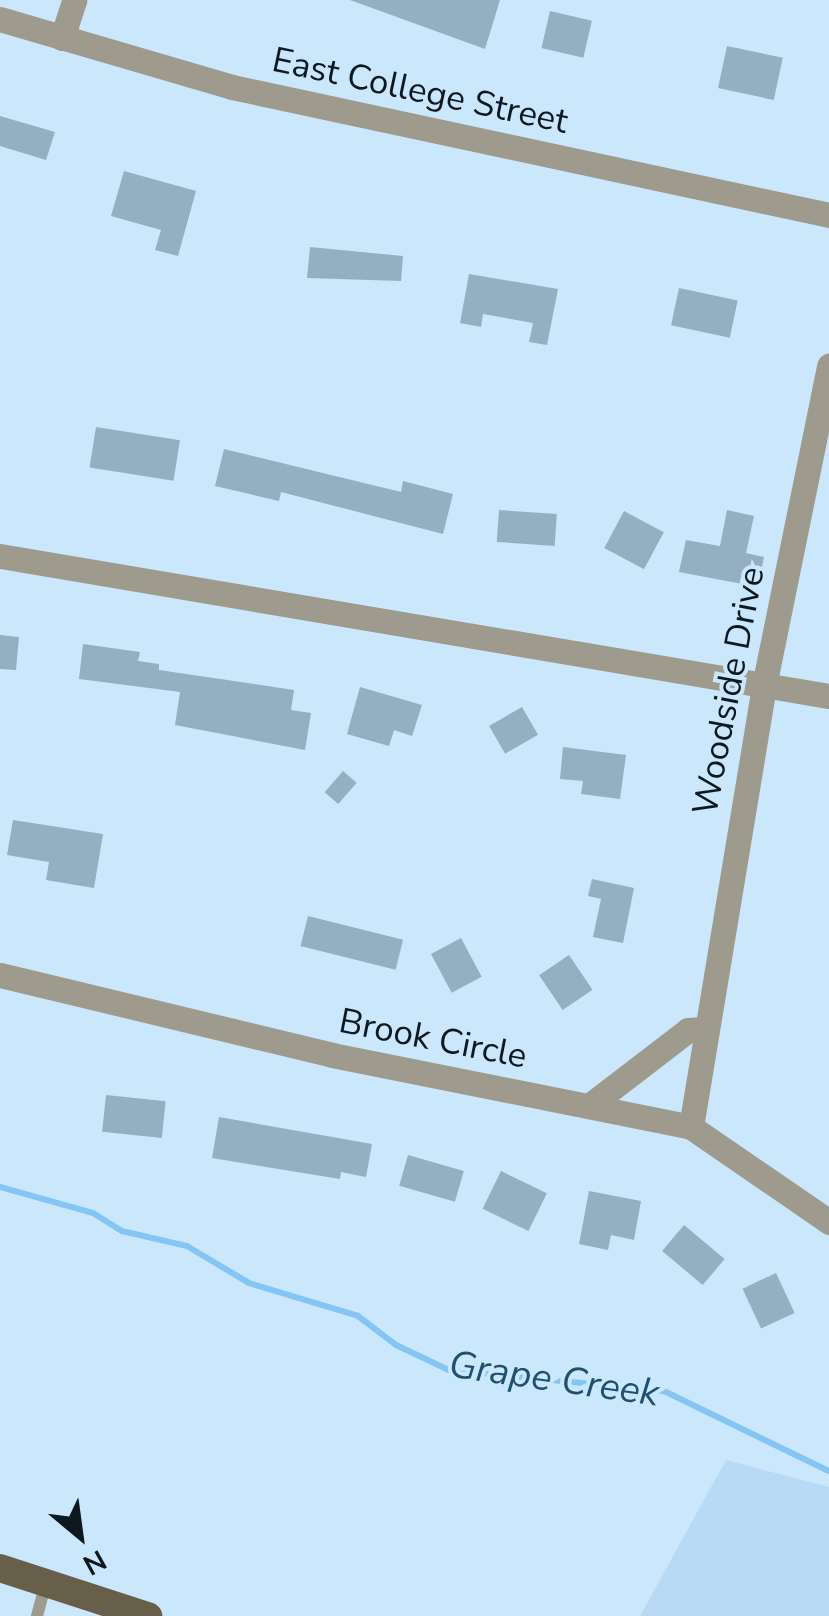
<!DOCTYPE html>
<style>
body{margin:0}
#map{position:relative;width:829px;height:1616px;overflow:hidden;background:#cbe7fc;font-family:"Nunito Sans",sans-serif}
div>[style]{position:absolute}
.built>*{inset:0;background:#b9daf4}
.stream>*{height:6px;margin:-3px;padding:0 3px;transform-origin:3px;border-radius:3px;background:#83c5f4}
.building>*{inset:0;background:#94aec2;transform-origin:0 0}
.service>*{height:12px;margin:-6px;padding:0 6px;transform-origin:6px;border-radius:6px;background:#9f9a8e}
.minor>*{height:25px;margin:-12.5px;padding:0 12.5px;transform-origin:12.5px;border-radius:12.5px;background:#9f9a8e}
.primary>*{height:28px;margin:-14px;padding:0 14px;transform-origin:14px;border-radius:14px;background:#675f49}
span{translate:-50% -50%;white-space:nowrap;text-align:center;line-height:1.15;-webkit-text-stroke:8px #cbe7fc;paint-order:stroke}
.street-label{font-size:35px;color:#0e181f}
.water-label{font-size:38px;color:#1f5070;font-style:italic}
.north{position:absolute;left:30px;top:1486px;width:100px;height:100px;-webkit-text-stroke:8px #cbe7fc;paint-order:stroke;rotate:151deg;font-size:28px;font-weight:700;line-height:40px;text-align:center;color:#0e181f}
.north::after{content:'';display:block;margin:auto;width:35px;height:45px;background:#0e181f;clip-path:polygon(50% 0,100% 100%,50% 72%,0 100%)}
</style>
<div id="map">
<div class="built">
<i style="clip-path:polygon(726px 1460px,829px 1487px,829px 1616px,640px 1616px)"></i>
</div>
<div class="stream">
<i style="left:0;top:1187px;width:97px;rotate:15.6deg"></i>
<i style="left:93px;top:1213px;width:34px;rotate:32deg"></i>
<i style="left:122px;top:1231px;width:67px;rotate:13deg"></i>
<i style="left:187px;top:1246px;width:72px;rotate:30.8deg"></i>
<i style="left:249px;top:1283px;width:114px;rotate:16.8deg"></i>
<i style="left:358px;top:1316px;width:48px;rotate:37.3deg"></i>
<i style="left:396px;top:1345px;width:59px;rotate:25.3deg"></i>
<i style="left:449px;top:1370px;width:216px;rotate:5.6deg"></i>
<i style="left:664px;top:1391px;width:183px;rotate:25.9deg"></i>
</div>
<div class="building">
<i style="clip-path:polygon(350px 0,500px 0,485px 49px)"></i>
<i style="left:550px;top:11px;width:43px;height:38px;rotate:13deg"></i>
<i style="left:727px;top:46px;width:57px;height:43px;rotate:12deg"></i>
<i style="clip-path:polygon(0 116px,55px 132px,46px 160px,0 146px)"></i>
<i style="clip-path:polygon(124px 171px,196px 191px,178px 256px,155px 250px,161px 230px,111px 216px)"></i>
<i style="clip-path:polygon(310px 247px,403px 256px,401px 281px,307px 278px)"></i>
<i style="clip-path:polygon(469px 274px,558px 289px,547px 345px,529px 342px,533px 323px,483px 314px,481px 327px,460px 323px)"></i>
<i style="left:679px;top:288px;width:60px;height:38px;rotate:12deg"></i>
<i style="left:96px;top:427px;width:85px;height:41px;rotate:9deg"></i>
<i style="clip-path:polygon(224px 449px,401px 492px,403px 481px,453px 494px,443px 534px,281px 492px,279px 501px,215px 486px)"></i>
<i style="left:499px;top:510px;width:58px;height:32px;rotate:4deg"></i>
<i style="clip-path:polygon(727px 510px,754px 516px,746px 553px,764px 557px,758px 587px,679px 572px,686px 540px,720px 546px)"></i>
<i style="left:624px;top:511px;width:45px;height:42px;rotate:28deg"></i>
<i style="clip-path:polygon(0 635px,19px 637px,16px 670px,0 669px)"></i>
<i style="clip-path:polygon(83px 644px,140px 652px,138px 661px,159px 664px,159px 670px,294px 690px,291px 710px,311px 713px,305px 750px,175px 725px,180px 692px,79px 679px)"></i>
<i style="clip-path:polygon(360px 687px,422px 705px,412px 736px,394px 730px,389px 746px,347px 734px)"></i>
<i style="left:522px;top:707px;width:32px;height:38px;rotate:60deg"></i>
<i style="clip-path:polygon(563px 747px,626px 755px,620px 799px,581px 794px,583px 781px,560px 779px)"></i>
<i style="left:343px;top:771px;width:18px;height:28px;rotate:41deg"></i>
<i style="clip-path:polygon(13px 820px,103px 834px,94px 888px,46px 880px,49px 862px,7px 855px)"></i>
<i style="clip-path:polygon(592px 879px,634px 888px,623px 943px,593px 937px,601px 899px,588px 896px)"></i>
<i style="left:308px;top:916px;width:98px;height:31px;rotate:14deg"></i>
<i style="left:461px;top:938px;width:44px;height:34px;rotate:62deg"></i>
<i style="left:569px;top:955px;width:42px;height:36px;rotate:56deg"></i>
<i style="left:106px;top:1095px;width:60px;height:37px;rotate:6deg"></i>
<i style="clip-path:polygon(219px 1117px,372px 1144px,366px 1177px,341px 1172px,340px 1179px,212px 1158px)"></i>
<i style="left:408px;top:1155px;width:58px;height:32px;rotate:16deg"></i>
<i style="left:501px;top:1171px;width:51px;height:42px;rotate:26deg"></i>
<i style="clip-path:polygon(589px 1191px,641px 1201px,634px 1240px,611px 1235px,608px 1250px,579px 1244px)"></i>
<i style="left:684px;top:1225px;width:53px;height:34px;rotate:40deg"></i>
<i style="left:776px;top:1273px;width:44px;height:37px;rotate:65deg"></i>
</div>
<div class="service">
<i style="left:37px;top:1616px;width:34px;rotate:-75deg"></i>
</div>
<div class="minor">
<i style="left:0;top:19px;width:242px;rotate:16.3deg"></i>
<i style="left:232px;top:87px;width:611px;rotate:12.1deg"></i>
<i style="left:62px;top:38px;width:40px;rotate:-72deg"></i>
<i style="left:0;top:556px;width:841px;rotate:9.59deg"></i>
<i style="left:0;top:975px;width:342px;rotate:13.5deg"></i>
<i style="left:332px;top:1055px;width:366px;rotate:11.3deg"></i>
<i style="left:691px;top:1127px;width:168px;rotate:34.5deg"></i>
<i style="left:589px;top:1106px;width:125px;rotate:-37.5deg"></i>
<i style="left:688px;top:1030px;width:15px;rotate:-4deg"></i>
<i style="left:691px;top:1127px;width:447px;rotate:-80.6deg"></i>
<i style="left:764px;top:686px;width:327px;rotate:-78.5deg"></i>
</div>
<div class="primary">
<i style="left:0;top:1568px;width:156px;rotate:18deg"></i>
</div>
<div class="street-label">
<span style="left:420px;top:91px;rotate:12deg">East College Street</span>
<span style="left:729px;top:691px;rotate:-79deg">Woodside Drive</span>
<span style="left:433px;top:1039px;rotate:11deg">Brook Circle</span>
</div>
<div class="water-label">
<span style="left:554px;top:1379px;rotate:8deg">Grape Creek</span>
</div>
<div class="north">N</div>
</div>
